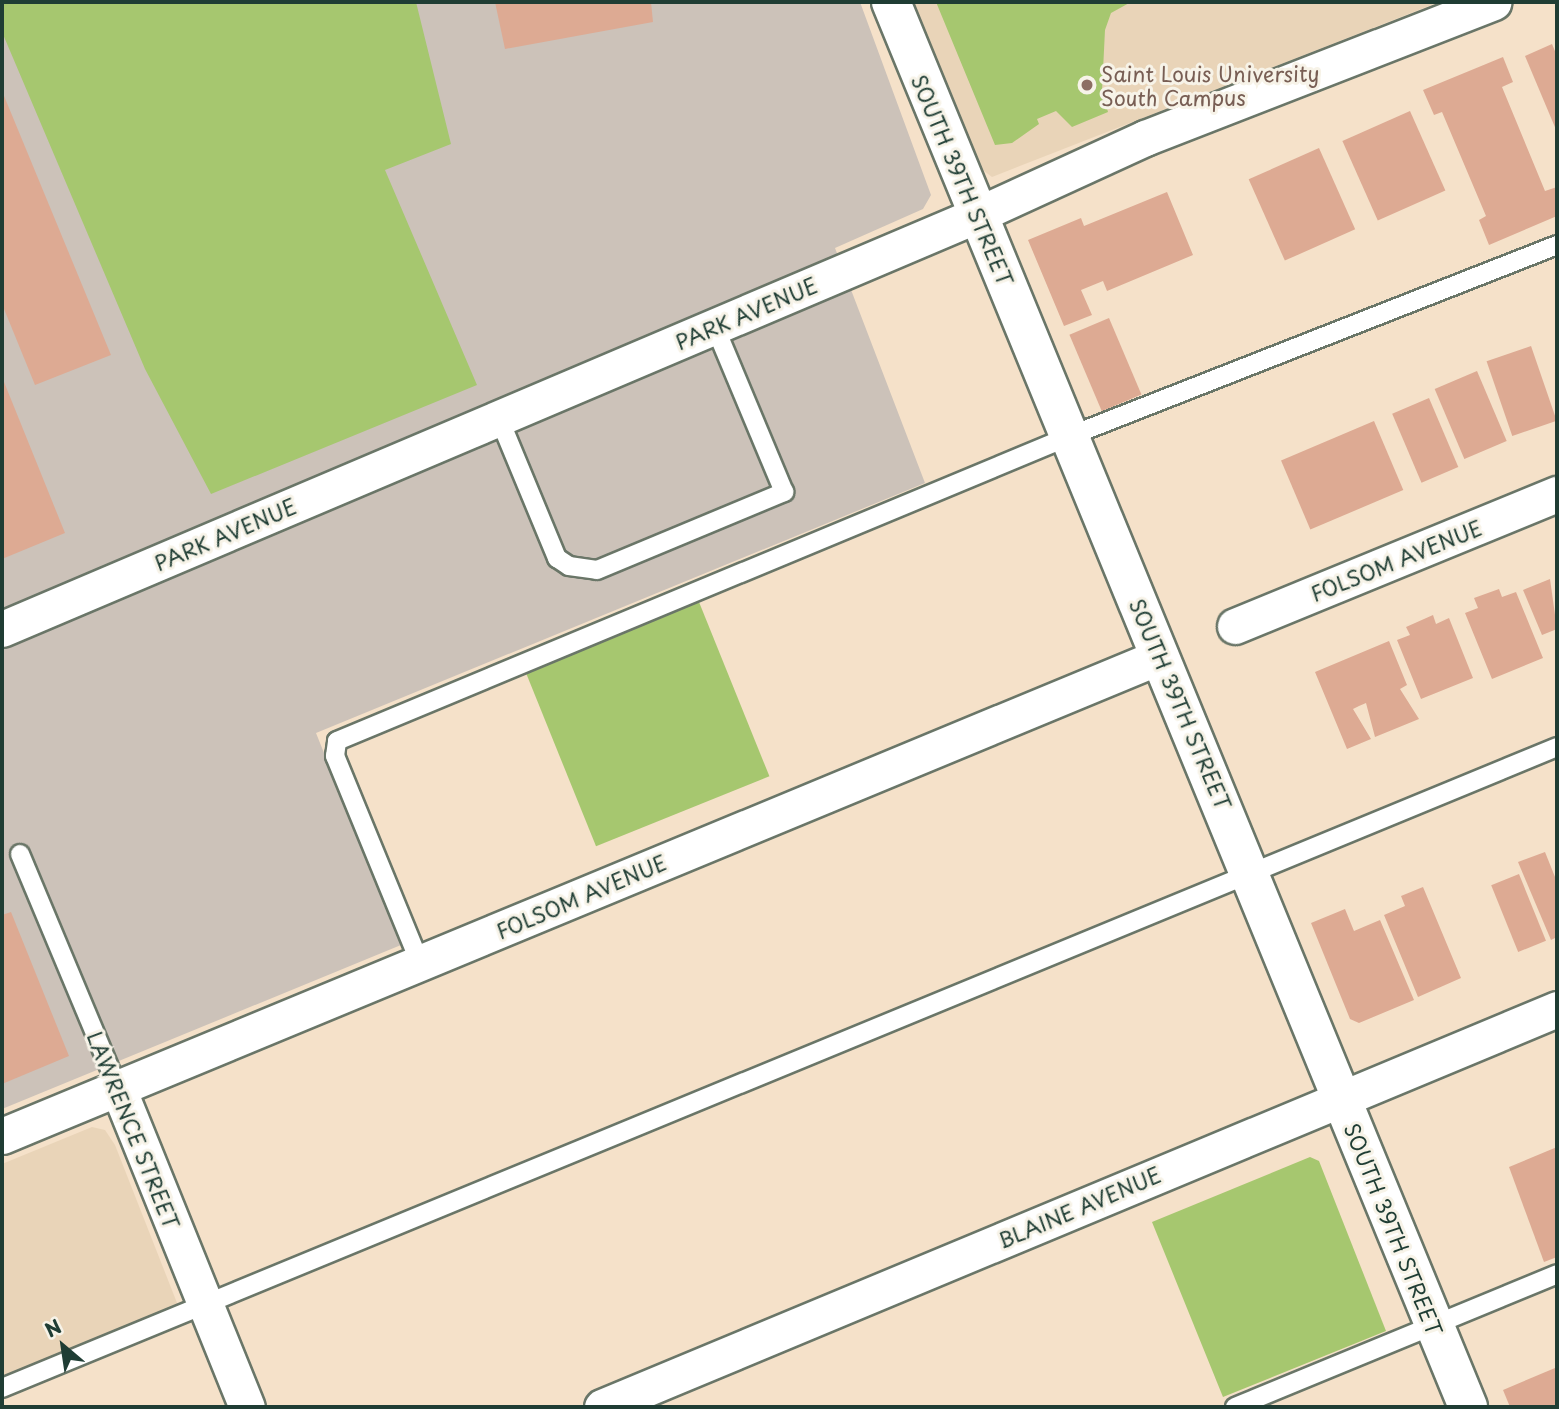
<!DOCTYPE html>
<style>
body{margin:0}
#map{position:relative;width:1559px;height:1409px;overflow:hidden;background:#f5e1c9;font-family:"Playpen Sans",sans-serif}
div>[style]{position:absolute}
.built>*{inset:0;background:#e9d4b8}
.industrial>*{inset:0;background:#ccc2b9}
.green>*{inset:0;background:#a6c76f;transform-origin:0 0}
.building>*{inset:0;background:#ddaa93;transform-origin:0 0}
.roads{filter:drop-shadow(2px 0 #6a7668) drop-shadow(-2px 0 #6a7668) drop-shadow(0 2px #6a7668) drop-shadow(0 -2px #6a7668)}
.service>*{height:18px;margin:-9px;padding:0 9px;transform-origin:9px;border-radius:9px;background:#fff}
.minor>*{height:35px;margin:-17.5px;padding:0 17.5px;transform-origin:17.5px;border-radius:17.5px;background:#fff}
.tertiary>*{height:38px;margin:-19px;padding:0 19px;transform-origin:19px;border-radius:19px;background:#fff}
.dots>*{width:19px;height:19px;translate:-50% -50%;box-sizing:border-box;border:4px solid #f7f3e8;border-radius:50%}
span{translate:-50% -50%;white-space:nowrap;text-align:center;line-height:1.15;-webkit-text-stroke:6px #f7f3e8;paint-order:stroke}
.education-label{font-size:21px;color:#785e54}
.left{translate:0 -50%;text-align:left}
.street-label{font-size:21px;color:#1f3d34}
.frame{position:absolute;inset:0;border:4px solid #1f3d34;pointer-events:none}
.north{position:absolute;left:28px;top:1311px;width:70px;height:70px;-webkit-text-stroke:5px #f7f3e8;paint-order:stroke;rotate:331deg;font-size:19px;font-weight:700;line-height:28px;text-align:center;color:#1f3d34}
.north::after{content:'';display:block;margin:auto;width:24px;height:32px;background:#1f3d34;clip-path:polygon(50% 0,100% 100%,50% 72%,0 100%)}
</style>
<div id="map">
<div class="built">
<i style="clip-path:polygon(910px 2px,1439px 2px,992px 177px,980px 168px)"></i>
<i style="clip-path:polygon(92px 1127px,105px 1130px,115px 1145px,179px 1308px,2px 1381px,2px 1164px)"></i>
</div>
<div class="industrial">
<i style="clip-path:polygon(2px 2px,860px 2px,931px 195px,923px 209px,835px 248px,925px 483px,316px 733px,401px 945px,2px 1109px)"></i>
</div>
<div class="green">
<i style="clip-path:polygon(2px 2px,416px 2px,451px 144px,385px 170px,477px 385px,211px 494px,145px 369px,2px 32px)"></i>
<i style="clip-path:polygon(936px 2px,1131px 2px,1111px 13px,1105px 30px,1102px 91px,1108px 112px,1072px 127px,1056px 111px,1037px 119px,1039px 124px,1012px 143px,995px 145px)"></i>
<i style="left:699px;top:602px;width:188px;height:187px;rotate:68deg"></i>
<i style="clip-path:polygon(1310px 1157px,1319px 1161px,1386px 1331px,1223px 1397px,1152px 1222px)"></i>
</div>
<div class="building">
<i style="clip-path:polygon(495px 2px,651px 2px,653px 22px,505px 49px)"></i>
<i style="clip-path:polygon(1552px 44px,1557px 56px,1557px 132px,1525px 56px)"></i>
<i style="clip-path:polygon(1503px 57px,1513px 82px,1502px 87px,1545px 191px,1557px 187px,1557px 216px,1489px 245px,1479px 220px,1486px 216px,1442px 112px,1434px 115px,1423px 90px)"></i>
<i style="clip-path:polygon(2px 91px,111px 355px,35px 385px,2px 304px)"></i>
<i style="left:1410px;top:111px;width:87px;height:74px;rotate:66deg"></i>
<i style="left:1319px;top:148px;width:89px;height:77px;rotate:66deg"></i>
<i style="clip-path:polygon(1167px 192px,1193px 255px,1107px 291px,1103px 281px,1081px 290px,1092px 315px,1064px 326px,1028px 240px,1081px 218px,1084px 226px)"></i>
<i style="left:1109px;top:318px;width:83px;height:43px;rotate:67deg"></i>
<i style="left:1531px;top:346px;width:79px;height:47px;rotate:71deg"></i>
<i style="left:1477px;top:371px;width:76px;height:46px;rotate:67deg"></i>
<i style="clip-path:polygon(2px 377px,65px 533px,2px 559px)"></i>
<i style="left:1429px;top:398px;width:75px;height:40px;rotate:67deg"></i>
<i style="left:1374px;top:421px;width:75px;height:101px;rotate:67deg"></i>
<i style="clip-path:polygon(1550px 579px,1557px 629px,1542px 635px,1523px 590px)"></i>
<i style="clip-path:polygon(1499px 589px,1502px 597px,1516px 592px,1543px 658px,1492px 679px,1465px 613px,1478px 608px,1474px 598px)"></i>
<i style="clip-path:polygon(1433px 615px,1436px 624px,1449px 618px,1473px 678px,1421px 699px,1397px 640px,1410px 635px,1406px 627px)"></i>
<i style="clip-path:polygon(1389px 641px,1407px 685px,1400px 689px,1419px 719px,1375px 737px,1366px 703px,1359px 706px,1353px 709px,1371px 739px,1347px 749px,1315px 672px)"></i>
<i style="clip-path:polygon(1545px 852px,1557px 882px,1557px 937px,1551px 940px,1518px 862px)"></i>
<i style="left:1519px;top:874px;width:72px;height:30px;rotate:68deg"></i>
<i style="clip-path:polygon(1423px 887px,1461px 978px,1418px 997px,1384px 915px,1405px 906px,1401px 896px)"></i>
<i style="clip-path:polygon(1345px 909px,1354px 931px,1380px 920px,1414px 1000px,1359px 1023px,1350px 1019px,1311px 923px)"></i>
<i style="clip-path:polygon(11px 912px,69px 1056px,2px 1084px,2px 915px)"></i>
<i style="clip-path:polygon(1557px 1147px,1557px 1257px,1544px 1262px,1509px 1167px)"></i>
<i style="clip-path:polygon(1555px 1368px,1557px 1407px,1510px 1407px,1503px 1390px)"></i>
</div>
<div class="roads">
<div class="service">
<i style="left:499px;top:418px;width:152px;rotate:67.5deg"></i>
<i style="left:557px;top:558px;width:14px;rotate:34deg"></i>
<i style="left:569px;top:566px;width:28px;rotate:8deg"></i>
<i style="left:597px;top:570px;width:203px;rotate:-22.6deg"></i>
<i style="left:784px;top:492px;width:179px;rotate:-112.7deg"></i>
<i style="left:20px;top:854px;width:254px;rotate:67.3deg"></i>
<i style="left:420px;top:963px;width:224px;rotate:-112.3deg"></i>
<i style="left:335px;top:756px;width:15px;rotate:-82deg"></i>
<i style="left:337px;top:741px;width:794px;rotate:-22.59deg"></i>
<i style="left:1070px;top:436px;width:523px;rotate:-21.41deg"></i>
<i style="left:2px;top:1388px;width:1682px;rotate:-22.4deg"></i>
<i style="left:1235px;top:1407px;width:348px;rotate:-22.4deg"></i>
</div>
<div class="minor">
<i style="left:1235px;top:626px;width:348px;rotate:-22.3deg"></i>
<i style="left:2px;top:629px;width:1059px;rotate:-23.01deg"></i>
<i style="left:977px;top:215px;width:185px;rotate:-24.6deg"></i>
<i style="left:1145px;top:138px;width:374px;rotate:-21.3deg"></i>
<i style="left:118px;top:1088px;width:344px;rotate:68deg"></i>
<i style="left:2px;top:1136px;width:1254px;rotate:-22.5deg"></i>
<i style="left:602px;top:1407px;width:1035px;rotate:-22.62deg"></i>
</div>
<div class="tertiary">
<i style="left:891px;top:2px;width:1519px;rotate:67.67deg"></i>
</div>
</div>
<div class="dots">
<i style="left:1087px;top:85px;background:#8d6e63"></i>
</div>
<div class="education-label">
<span class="left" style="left:1101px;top:85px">Saint Louis University<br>South Campus</span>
</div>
<div class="street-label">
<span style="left:963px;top:180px;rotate:67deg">SOUTH 39TH STREET</span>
<span style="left:746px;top:313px;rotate:-23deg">PARK AVENUE</span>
<span style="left:225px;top:534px;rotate:-23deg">PARK AVENUE</span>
<span style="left:1396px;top:560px;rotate:-22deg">FOLSOM AVENUE</span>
<span style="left:1181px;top:704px;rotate:67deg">SOUTH 39TH STREET</span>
<span style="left:581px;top:896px;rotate:-23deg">FOLSOM AVENUE</span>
<span style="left:134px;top:1130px;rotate:68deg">LAWRENCE STREET</span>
<span style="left:1079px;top:1207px;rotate:-23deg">BLAINE AVENUE</span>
<span style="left:1394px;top:1229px;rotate:68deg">SOUTH 39TH STREET</span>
</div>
<div class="frame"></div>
<div class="north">N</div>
</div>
